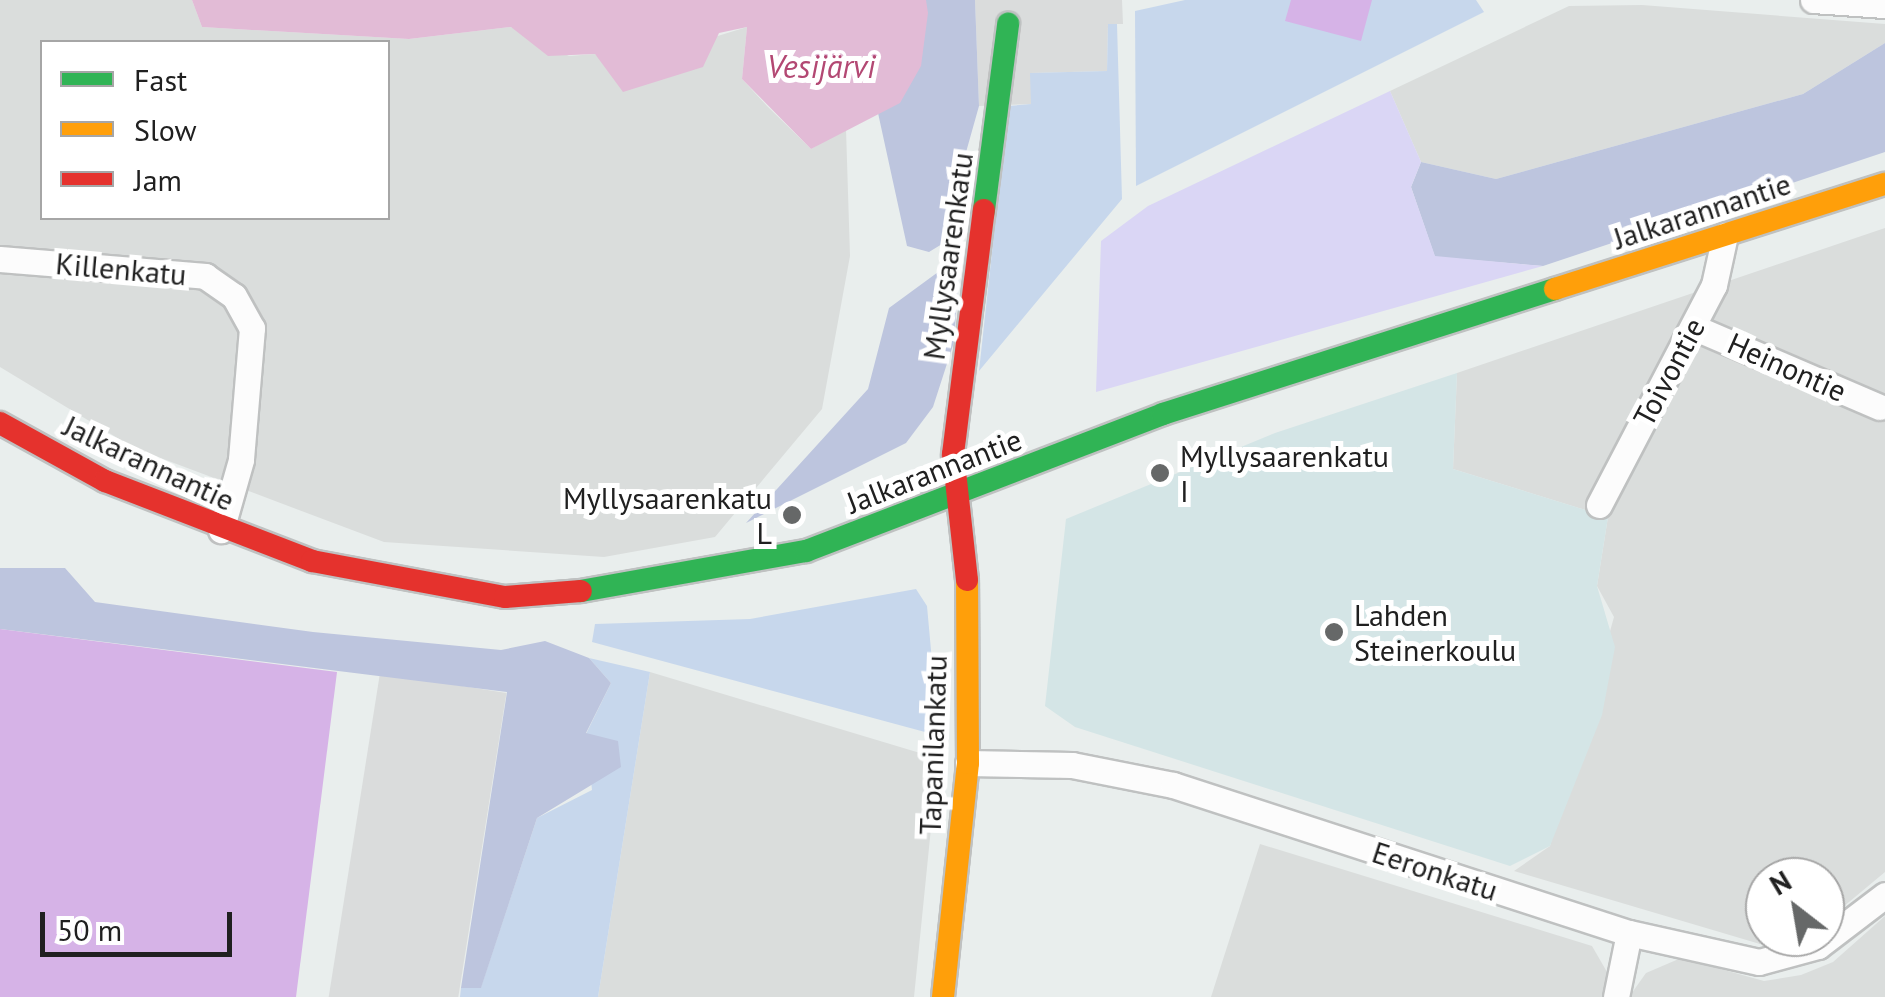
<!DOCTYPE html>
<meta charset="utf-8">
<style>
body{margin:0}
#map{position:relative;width:1885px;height:997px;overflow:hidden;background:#e9eeed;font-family:"PT Sans",sans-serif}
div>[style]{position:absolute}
.residential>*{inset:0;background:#dadddc}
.education>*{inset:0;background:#d4e5e6}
.religious>*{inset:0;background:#dadcdc;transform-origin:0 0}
.grass>*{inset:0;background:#c7d7ec}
.forest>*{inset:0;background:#bdc5de}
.park>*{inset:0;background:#dad6f5}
.pitch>*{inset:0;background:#d6b3e7}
.water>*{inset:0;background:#e2bbd6}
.roads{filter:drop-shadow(2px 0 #bfc1c1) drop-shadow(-2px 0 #bfc1c1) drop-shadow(0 2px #bfc1c1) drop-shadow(0 -2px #bfc1c1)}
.street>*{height:25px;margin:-12.5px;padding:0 12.5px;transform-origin:12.5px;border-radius:12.5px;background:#fcfcfc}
.fast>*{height:22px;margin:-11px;padding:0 11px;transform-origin:11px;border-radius:11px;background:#30b455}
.slow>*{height:22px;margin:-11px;padding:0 11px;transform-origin:11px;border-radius:11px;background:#ff9f0a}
.jam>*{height:22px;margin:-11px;padding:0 11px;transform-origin:11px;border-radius:11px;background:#e5322d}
.dots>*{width:28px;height:28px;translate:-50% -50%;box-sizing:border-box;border:5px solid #fff;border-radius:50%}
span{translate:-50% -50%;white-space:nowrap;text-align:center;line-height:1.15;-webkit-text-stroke:10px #fff;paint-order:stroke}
.street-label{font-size:30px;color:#202020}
.poi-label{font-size:30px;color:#202020}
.left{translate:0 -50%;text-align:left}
.right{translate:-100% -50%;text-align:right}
.water-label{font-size:32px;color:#b34873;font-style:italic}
.legend{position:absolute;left:40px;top:40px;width:350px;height:180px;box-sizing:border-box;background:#fff;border:2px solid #a6a6a6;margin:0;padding:12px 18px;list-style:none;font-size:30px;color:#202020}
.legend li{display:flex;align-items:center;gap:20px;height:50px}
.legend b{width:50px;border:2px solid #a6a6a6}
.north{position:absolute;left:1745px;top:857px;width:100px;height:100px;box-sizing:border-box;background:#fff;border:2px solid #a6a6a6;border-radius:50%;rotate:329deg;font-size:28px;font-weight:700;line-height:40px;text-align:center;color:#202020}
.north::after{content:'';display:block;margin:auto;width:35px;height:45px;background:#666868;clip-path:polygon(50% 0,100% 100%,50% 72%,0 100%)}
.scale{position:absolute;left:40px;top:912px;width:192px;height:45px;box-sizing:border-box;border:5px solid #202020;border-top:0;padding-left:12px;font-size:30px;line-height:35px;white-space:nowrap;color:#202020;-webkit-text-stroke:8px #fff;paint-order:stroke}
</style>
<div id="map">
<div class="residential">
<i style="clip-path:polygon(evenodd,0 0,192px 0,202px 27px,409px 39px,511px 27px,569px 56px,595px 54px,610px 69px,747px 27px,742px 79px,767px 106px,811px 149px,846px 129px,850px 256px,822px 409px,715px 537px,604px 557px,384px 542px,134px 448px,0 367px,0 0,42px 42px,388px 42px,388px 218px,42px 218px,42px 42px)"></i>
<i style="clip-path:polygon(1642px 5px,1885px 24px,1885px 43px,1803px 94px,1496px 179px,1421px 162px,1390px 91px,1569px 6px)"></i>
<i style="clip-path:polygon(1885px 228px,1885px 872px,1825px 922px,1825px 877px,1765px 877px,1765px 937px,1782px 937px,1760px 944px,1514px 871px,1550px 846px,1614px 617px,1597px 586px,1608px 517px,1453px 469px,1457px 373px)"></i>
<i style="clip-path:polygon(650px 672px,920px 753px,934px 798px,914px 997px,598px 997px)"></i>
<i style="clip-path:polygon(1260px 844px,1592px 946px,1607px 972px,1603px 997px,1211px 997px)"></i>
<i style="clip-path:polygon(1885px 916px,1885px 997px,1629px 997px,1646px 973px,1681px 958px,1764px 981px,1801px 975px,1833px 962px)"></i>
</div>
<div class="education">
<i style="clip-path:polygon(1457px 373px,1453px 469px,1608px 517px,1597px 586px,1615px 647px,1602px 715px,1550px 846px,1510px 866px,1075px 727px,1045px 706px,1066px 519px,1275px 433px)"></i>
</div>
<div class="religious">
<i style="clip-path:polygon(975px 0,1122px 0,1123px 24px,1108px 24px,1107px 71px,1031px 73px,1031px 104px,979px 106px)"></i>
<i style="left:380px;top:673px;width:128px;height:328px;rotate:9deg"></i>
</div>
<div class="grass">
<i style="clip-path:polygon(1185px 0,1476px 0,1484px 12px,1136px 186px,1135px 11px)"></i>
<i style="clip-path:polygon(1108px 24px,1117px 24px,1122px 199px,979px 371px,1008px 106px,1031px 104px,1030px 73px,1107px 71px)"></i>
<i style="clip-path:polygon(916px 589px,927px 606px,937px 716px,925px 732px,592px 642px,595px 624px,750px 619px)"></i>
<i style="clip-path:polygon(589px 658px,650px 672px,598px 997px,460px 997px,461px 988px,481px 987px,537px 818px,592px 790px,586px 734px,611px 683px)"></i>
</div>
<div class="forest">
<i style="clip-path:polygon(926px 0,975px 0,979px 106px,954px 195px,960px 233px,929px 252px,907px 246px,878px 113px,900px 102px)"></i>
<i style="clip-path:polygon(1885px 43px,1885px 152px,1543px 266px,1435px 257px,1411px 187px,1421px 162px,1496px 179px,1803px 94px)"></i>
<i style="clip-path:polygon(960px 256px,954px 342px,933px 407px,906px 443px,746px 523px,868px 389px,889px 308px)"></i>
<i style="clip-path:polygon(0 568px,65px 568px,95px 602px,313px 632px,501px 650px,545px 641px,589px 658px,611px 683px,586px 733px,618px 741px,621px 767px,537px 818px,481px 988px,461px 988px,507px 692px,0 629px)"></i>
</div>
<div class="park">
<i style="clip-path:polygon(1390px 91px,1421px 162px,1411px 187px,1435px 256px,1543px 266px,1096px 392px,1101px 241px,1148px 206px)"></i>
</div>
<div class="pitch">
<i style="clip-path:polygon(1291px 0,1372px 0,1361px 41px,1285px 21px)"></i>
<i style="clip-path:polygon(0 629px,337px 672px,296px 997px,0 997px)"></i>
</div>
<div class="water">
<i style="clip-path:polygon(192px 0,926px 0,928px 13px,921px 66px,900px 103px,811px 149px,742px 79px,747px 27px,719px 33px,703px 67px,623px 92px,595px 54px,548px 56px,511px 27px,409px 39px,202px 27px)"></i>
</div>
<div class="roads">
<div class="street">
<i style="left:1813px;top:0;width:72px;rotate:4deg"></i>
<i style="left:0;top:259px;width:206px;rotate:4.7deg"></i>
<i style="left:205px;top:276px;width:35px;rotate:35deg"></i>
<i style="left:234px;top:296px;width:37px;rotate:61deg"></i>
<i style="left:252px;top:328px;width:132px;rotate:94.8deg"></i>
<i style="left:241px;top:460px;width:73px;rotate:105.9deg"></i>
<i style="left:1693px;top:327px;width:203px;rotate:23.2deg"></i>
<i style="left:1599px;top:505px;width:248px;rotate:-62.4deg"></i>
<i style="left:1714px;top:285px;width:51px;rotate:-77.6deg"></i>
<i style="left:968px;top:763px;width:104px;rotate:1.1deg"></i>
<i style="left:1072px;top:765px;width:103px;rotate:11.2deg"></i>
<i style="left:1173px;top:785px;width:479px;rotate:18deg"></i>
<i style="left:1629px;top:933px;width:133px;rotate:12.6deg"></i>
<i style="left:1759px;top:962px;width:61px;rotate:-15.2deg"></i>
<i style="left:1818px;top:946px;width:84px;rotate:-37.3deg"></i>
<i style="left:1616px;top:997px;width:65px;rotate:-78.5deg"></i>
</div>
<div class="fast">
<i style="left:984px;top:210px;width:188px;rotate:-82.6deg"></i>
<i style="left:581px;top:591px;width:229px;rotate:-10.1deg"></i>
<i style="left:806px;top:551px;width:382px;rotate:-21deg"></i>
<i style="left:1163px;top:414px;width:411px;rotate:-17.7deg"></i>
</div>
<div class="slow">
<i style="left:1555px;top:289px;width:346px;rotate:-17.7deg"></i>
<i style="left:943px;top:997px;width:235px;rotate:-83.9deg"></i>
<i style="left:968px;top:763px;width:183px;rotate:-90.3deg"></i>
</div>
<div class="jam">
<i style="left:0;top:423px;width:120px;rotate:28.9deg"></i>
<i style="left:105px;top:481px;width:222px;rotate:21.1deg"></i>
<i style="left:312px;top:561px;width:196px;rotate:10.6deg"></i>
<i style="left:505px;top:597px;width:76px;rotate:-4.5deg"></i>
<i style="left:967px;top:580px;width:127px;rotate:-96.3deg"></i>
<i style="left:953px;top:454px;width:246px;rotate:-82.8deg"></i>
</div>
</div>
<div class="dots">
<i style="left:1160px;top:473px;background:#666868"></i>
<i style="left:792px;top:515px;background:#666868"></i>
<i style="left:1334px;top:632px;background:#666868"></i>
</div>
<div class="street-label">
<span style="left:1702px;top:211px;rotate:-18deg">Jalkarannantie</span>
<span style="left:948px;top:256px;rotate:-82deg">Myllysaarenkatu</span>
<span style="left:121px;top:269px;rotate:5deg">Killenkatu</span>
<span style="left:1787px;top:367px;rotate:24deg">Heinontie</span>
<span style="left:1669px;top:372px;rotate:-62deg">Toivontie</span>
<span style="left:149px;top:463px;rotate:25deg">Jalkarannantie</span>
<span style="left:934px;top:471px;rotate:-21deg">Jalkarannantie</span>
<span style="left:933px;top:745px;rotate:-88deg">Tapanilankatu</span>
<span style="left:1435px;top:871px;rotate:18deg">Eeronkatu</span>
</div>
<div class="poi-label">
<span class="left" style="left:1180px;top:473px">Myllysaarenkatu<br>I</span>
<span class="right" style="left:772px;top:515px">Myllysaarenkatu<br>L</span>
<span class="left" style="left:1354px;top:632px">Lahden<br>Steinerkoulu</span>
</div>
<div class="water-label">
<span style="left:821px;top:66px">Vesijärvi</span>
</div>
<ul class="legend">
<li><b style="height:12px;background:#30b455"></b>Fast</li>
<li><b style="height:12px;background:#ff9f0a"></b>Slow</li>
<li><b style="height:12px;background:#e5322d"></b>Jam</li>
</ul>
<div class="north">N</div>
<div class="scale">50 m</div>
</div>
